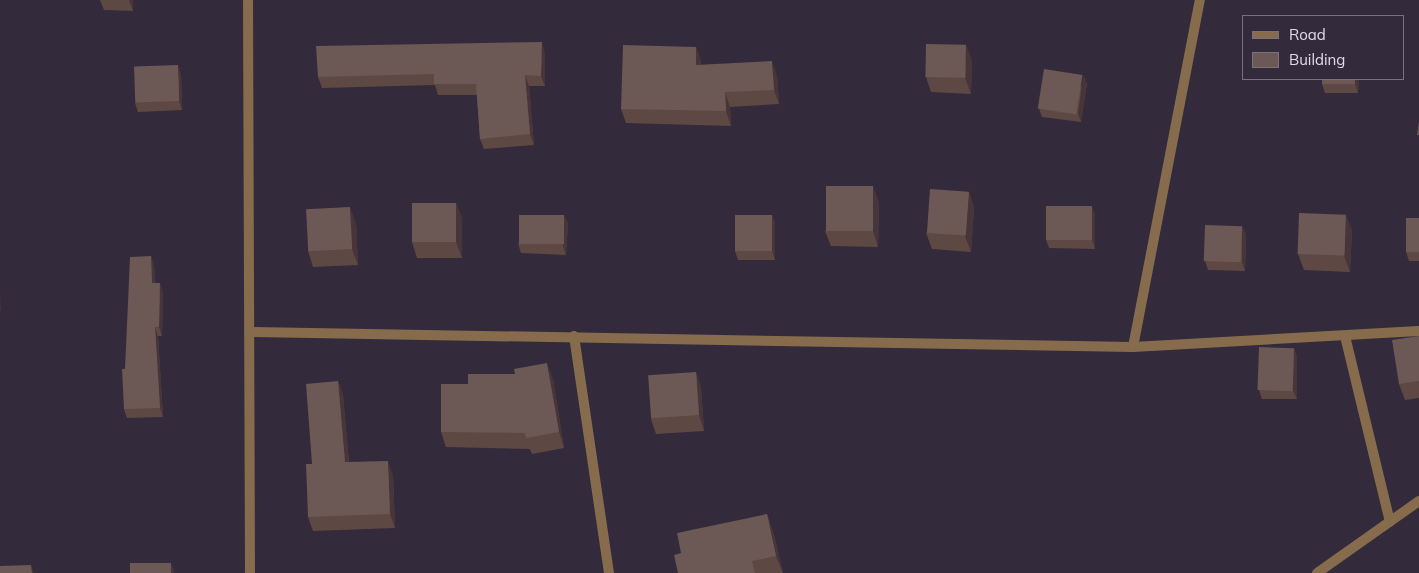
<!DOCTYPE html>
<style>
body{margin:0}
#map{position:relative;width:1419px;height:573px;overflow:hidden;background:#332a3c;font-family:Mulish,sans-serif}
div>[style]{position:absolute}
.street>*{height:10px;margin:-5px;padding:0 5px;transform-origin:5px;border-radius:5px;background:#866c4d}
.wall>*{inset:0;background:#5e4843}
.shaded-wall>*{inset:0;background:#473539}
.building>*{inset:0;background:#6c5855;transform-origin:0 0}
span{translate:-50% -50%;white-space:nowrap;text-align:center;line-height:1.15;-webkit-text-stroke:4px #332a3c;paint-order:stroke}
.legend{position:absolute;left:1242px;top:15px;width:162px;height:65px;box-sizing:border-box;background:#332a3c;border:1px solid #787180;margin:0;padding:6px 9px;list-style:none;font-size:15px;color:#e0dbe7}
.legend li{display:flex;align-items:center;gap:10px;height:25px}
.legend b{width:25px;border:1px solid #787180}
</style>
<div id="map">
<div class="street">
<i style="left:248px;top:0;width:573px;rotate:89.8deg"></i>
<i style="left:251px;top:332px;width:882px;rotate:0.97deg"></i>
<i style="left:1133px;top:347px;width:286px;rotate:-3.2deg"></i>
<i style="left:574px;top:336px;width:240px;rotate:81.6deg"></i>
<i style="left:1345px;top:336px;width:191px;rotate:76.4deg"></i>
<i style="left:1133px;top:347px;width:353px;rotate:-79.1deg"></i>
<i style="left:1317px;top:573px;width:125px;rotate:-35.2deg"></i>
</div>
<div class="wall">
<i style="clip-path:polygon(100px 0,133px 0,133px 11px,104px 10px)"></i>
<i style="clip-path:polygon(696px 47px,701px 62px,701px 65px,777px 75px,779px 104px,730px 107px,731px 126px,626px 123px,621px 109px)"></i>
<i style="clip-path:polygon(545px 53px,545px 86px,529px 86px,534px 145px,484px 149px,480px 139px,477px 95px,438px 95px,435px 85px,322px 88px,318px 77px)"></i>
<i style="clip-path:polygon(972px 60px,971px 94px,931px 92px,926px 77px)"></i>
<i style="clip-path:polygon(181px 73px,182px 110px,138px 112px,135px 103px)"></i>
<i style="clip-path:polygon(1322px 79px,1359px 79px,1358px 93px,1325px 93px,1322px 84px)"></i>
<i style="clip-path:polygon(1087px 83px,1081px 122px,1042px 117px,1039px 109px)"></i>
<i style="clip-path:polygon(969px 192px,974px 208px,971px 252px,932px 249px,926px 233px)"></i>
<i style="clip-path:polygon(879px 202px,878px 247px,831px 246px,825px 231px)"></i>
<i style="clip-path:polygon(456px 203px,462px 219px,462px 258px,417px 258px,412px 242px)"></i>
<i style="clip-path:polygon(1095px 214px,1095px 249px,1049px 248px,1046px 240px)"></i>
<i style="clip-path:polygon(564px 215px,568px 224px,566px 255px,521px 253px,518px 244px)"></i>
<i style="clip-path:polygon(772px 215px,775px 224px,775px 260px,738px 260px,735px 251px)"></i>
<i style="clip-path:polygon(1419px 218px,1419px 261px,1409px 261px,1406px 252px)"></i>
<i style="clip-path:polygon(356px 223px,358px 265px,313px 267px,308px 251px)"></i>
<i style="clip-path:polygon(1242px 226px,1246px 235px,1245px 271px,1208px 270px,1205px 261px)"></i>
<i style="clip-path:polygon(1352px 230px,1350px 272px,1304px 270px,1298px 254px)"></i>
<i style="clip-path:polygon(151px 256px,154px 265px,155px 283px,163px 292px,162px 336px,158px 336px,163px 417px,127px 418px,124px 409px,125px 369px)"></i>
<i style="clip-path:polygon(1419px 336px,1419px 398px,1405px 400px,1399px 384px)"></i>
<i style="clip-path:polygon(1294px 348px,1297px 357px,1297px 399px,1262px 399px,1259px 390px)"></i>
<i style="clip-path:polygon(696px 372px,701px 388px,704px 431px,656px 434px,651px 419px)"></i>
<i style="clip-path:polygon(553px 379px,564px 448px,532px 454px,530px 449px,446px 447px,441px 432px,468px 384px)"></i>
<i style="clip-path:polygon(338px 381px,343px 395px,349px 462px,393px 475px,395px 528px,313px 531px,308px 517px)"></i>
<i style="clip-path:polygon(767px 514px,774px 535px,783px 573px,678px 573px,681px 553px)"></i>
</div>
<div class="shaded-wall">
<i style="clip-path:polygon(129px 0,133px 0,133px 11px)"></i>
<i style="clip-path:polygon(542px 42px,545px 53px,545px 86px,541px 76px)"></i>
<i style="clip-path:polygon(966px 45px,972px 60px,971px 94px,965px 78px)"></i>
<i style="clip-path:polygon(696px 47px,701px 62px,701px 80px,696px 65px)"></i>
<i style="clip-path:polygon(772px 61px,777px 75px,779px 104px,774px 90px)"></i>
<i style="clip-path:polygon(178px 65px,181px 73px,182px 110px,179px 101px)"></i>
<i style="clip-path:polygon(525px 75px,529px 86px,534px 145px,530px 134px)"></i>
<i style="clip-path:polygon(1083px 75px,1087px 83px,1081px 122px,1078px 114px)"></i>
<i style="clip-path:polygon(1355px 79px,1359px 79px,1358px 93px,1355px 84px)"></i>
<i style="clip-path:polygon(725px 92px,730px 107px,731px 126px,726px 111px)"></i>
<i style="clip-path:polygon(873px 186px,879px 202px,878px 247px,873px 231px)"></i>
<i style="clip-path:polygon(969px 192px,974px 208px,971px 252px,965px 236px)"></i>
<i style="clip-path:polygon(456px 203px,462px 219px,462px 258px,456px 242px)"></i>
<i style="clip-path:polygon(1092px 206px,1095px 214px,1095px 249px,1092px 240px)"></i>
<i style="clip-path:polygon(350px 207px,356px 223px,358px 265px,352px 249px)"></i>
<i style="clip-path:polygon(564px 215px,568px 224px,566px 255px,563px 246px)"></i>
<i style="clip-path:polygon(772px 215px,775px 224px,775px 260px,772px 251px)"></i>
<i style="clip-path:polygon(1346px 215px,1352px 230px,1350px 272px,1344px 256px)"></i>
<i style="clip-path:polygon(1242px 226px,1246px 235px,1245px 271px,1242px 262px)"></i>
<i style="clip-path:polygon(151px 256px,154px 265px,156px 291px,152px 283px)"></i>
<i style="clip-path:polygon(160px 283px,163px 292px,162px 336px,159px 327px)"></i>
<i style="clip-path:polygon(0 293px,1px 312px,0 309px)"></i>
<i style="clip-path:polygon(155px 327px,158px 336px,163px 417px,160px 408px)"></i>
<i style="clip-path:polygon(1294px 348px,1297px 357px,1297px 399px,1293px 391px)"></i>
<i style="clip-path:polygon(547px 363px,553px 379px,564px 448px,559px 432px)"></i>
<i style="clip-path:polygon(696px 372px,701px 388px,704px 431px,699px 415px)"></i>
<i style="clip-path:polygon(338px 381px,343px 395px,350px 476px,345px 462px)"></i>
<i style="clip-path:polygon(388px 461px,393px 475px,395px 528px,390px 514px)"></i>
<i style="clip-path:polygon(767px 514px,774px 535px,783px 573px,776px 556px)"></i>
<i style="clip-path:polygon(171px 563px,175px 573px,171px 573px)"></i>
<i style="clip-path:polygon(31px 565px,34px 573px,32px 573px)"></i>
</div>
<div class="building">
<i style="clip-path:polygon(542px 42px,541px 76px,525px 75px,530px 134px,480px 139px,476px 84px,434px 84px,434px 74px,318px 77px,316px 46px)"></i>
<i style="left:926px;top:44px;width:40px;height:33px;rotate:1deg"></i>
<i style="clip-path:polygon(623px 45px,696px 47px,696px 65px,772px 61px,774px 90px,725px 92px,726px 111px,621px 109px)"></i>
<i style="left:178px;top:65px;width:36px;height:44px;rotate:88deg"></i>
<i style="left:1044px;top:69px;width:39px;height:40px;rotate:9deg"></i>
<i style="left:1322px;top:79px;width:33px;height:5px"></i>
<i style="clip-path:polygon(1419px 121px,1419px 135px,1417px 135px)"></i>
<i style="left:826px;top:186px;width:47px;height:45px"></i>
<i style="left:930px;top:189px;width:39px;height:44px;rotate:4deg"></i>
<i style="left:412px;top:203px;width:44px;height:39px"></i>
<i style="left:1046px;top:206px;width:46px;height:34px"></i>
<i style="left:350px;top:207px;width:42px;height:44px;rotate:87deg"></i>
<i style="left:1299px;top:213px;width:47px;height:41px;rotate:2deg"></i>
<i style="left:519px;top:215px;width:45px;height:29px"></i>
<i style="left:735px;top:215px;width:37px;height:36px"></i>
<i style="left:1419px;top:218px;width:34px;height:13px;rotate:90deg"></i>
<i style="left:1205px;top:225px;width:37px;height:36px;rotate:2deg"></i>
<i style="clip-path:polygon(151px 256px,152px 283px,160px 283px,159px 327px,155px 327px,160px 408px,124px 409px,122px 369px,125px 369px,130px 257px)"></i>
<i style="clip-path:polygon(1419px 336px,1419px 381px,1399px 384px,1392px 340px)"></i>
<i style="left:1259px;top:347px;width:35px;height:43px;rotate:2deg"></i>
<i style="clip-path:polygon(547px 363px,559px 432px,526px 438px,525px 433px,441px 432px,441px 384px,468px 384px,468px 374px,515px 374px,514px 369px)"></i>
<i style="left:696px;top:372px;width:43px;height:48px;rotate:86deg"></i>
<i style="clip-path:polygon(338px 381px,345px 462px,388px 461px,390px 514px,308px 517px,306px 464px,312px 464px,306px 384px)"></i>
<i style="clip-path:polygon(767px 514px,776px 556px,752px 561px,755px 573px,678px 573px,674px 555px,681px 553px,677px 533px)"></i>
<i style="left:130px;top:563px;width:41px;height:10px"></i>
<i style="clip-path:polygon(31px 565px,32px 573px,0 573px,0 566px)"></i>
</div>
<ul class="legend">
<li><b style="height:6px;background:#866c4d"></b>Road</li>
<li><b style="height:14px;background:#6c5855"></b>Building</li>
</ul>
</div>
